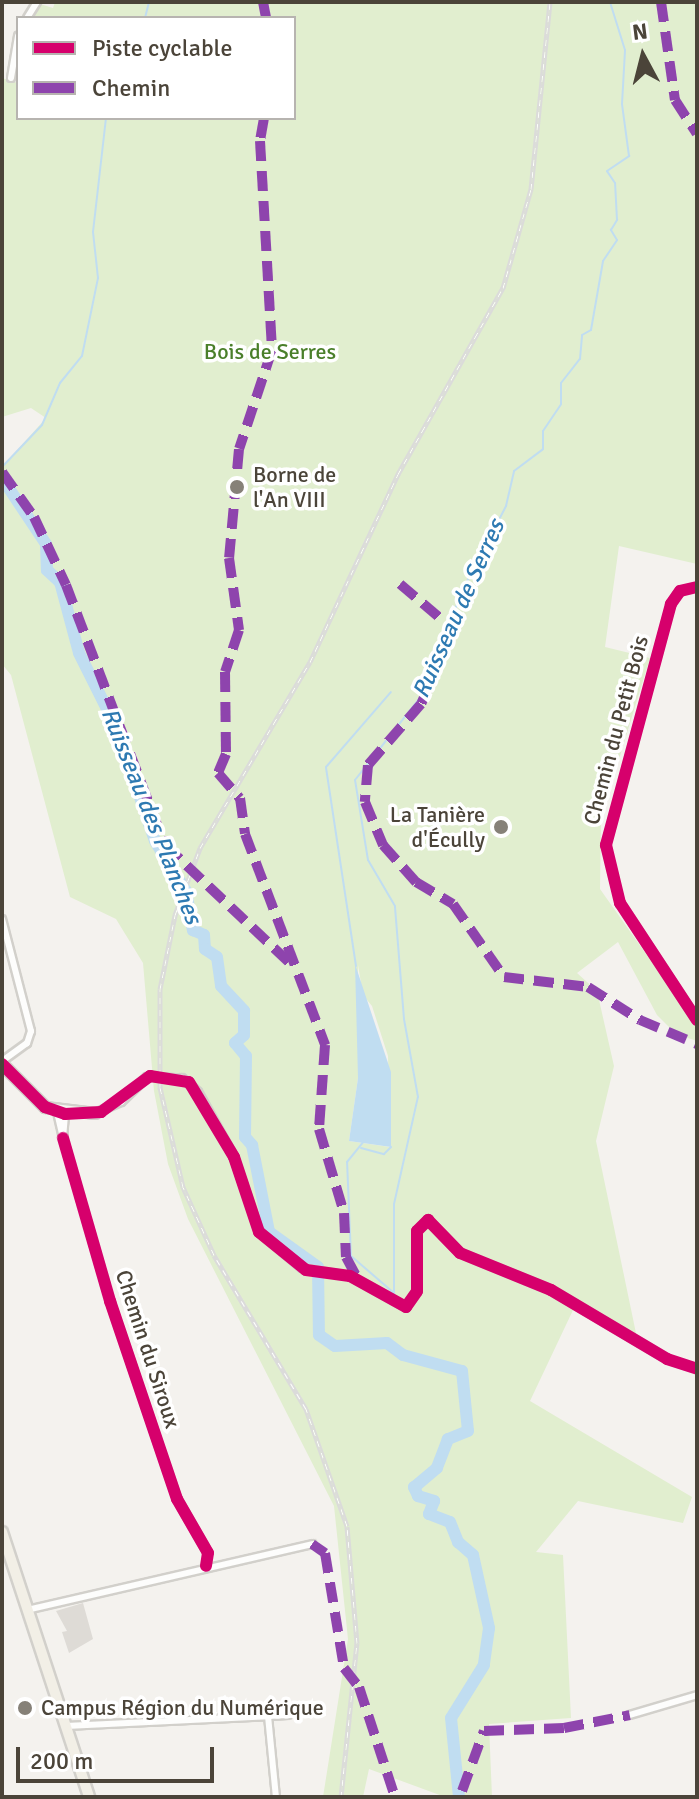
<!DOCTYPE html>
<meta charset="utf-8">
<style>
body{margin:0}
#map{position:relative;width:699px;height:1799px;overflow:hidden;background:#f4f2ee;font-family:Signika,sans-serif}
div>[style]{position:absolute}
.green>*{inset:0;background:#e1eecf}
.water>*{inset:0;background:#c0ddf1}
.stream>*{height:2px;margin:-1px;padding:0 1px;transform-origin:1px;border-radius:1px;background:#c0ddf1}
.river>*{height:12px;margin:-6px;padding:0 6px;transform-origin:6px;border-radius:6px;background:#c0ddf1}
.building>*{inset:0;background:#dedbd6}
.roads{filter:drop-shadow(2px 0 #d2d0cb) drop-shadow(-2px 0 #d2d0cb) drop-shadow(0 2px #d2d0cb) drop-shadow(0 -2px #d2d0cb)}
.street>*{height:6px;margin:-3px;padding:0 3px;transform-origin:3px;border-radius:3px;background:#fdfdfc}
.secondary>*{height:9px;margin:-4.5px;padding:0 4.5px;transform-origin:4.5px;border-radius:4.5px;background:#f7f6f1}
.primary>*{height:10px;margin:-5px;padding:0 5px;transform-origin:5px;border-radius:5px;background:#f2efe6}
.rail>*{height:5px;margin-top:-2.5px;transform-origin:0;background:repeating-linear-gradient(90deg,#fff 0 6px,#dbdbda 0 12px);box-sizing:border-box;border-block:2px solid #dbdbda}
.quiet>*{height:10px;margin-top:-5px;transform-origin:0;background:repeating-linear-gradient(90deg,#8e44ad 0 20px,transparent 0 30px)}
.cycleway>*{height:12px;margin:-6px;padding:0 6px;transform-origin:6px;border-radius:6px;background:#d6006c}
.dots>*{width:22px;height:22px;translate:-50% -50%;box-sizing:border-box;border:4px solid #fff;border-radius:50%}
span{translate:-50% -50%;white-space:nowrap;text-align:center;line-height:1.15;-webkit-text-stroke:7px #fff;paint-order:stroke}
.park-label{font-size:22px;color:#4a7f2a}
.poi-label{font-size:22px;color:#4b4439}
.left{translate:0 -50%;text-align:left}
.right{translate:-100% -50%;text-align:right}
.street-label{font-size:22px;color:#4b4439}
.water-label{font-size:24px;color:#2e7ab2;font-style:italic}
.frame{position:absolute;inset:0;border:4px solid #4b4439;pointer-events:none}
.legend{position:absolute;left:16px;top:16px;width:280px;height:104px;box-sizing:border-box;background:#fff;border:2px solid #b7b4b0;margin:0;padding:10px 14px;list-style:none;font-size:24px;color:#4b4439}
.legend li{display:flex;align-items:center;gap:16px;height:40px}
.legend b{width:40px;border:2px solid #b7b4b0}
.north{position:absolute;left:603px;top:16px;width:80px;height:80px;-webkit-text-stroke:6px #fff;paint-order:stroke;rotate:353deg;font-size:22px;font-weight:700;line-height:32px;text-align:center;color:#4b4439}
.north::after{content:'';display:block;margin:auto;width:28px;height:36px;background:#4b4439;clip-path:polygon(50% 0,100% 100%,50% 72%,0 100%)}
.scale{position:absolute;left:16px;top:1747px;width:198px;height:36px;box-sizing:border-box;border:4px solid #4b4439;border-top:0;padding-left:10px;font-size:24px;line-height:28px;white-space:nowrap;color:#4b4439;-webkit-text-stroke:6px #fff;paint-order:stroke}
</style>
<div id="map">
<div class="green">
<i style="clip-path:polygon(evenodd,55px 2px,697px 2px,697px 564px,619px 546px,605px 647px,650px 658px,601px 818px,600px 889px,697px 1026px,697px 1041px,676px 1034px,657px 1015px,618px 942px,577px 973px,597px 991px,614px 1066px,596px 1141px,637px 1338px,574px 1308px,530px 1401px,692px 1497px,683px 1523px,578px 1501px,536px 1552px,563px 1555px,571px 1718px,489px 1724px,492px 1797px,445px 1797px,369px 1769px,363px 1797px,323px 1797px,348px 1639px,334px 1506px,188px 1219px,168px 1164px,154px 1091px,143px 963px,116px 919px,70px 897px,11px 675px,2px 664px,2px 467px,46px 418px,31px 408px,2px 417px,2px 78px,18px 83px,18px 118px,294px 118px,294px 18px,33px 18px,40px 4px,53px 8px,55px 2px,358px 965px,363px 995px,372px 1006px,388px 1056px,390px 1147px,349px 1141px,358px 1078px,358px 965px)"></i>
</div>
<div class="water">
<i style="clip-path:polygon(355px 964px,391px 1072px,391px 1147px,349px 1141px,358px 1078px)"></i>
</div>
<div class="stream">
<i style="left:145px;top:18px;width:16px;rotate:-76deg"></i>
<i style="left:2px;top:467px;width:58px;rotate:-46.4deg"></i>
<i style="left:42px;top:425px;width:46px;rotate:-66.8deg"></i>
<i style="left:60px;top:383px;width:35px;rotate:-51deg"></i>
<i style="left:82px;top:356px;width:80px;rotate:-78.4deg"></i>
<i style="left:98px;top:278px;width:46px;rotate:-96.2deg"></i>
<i style="left:93px;top:232px;width:115px;rotate:-83.5deg"></i>
<i style="left:356px;top:966px;width:201px;rotate:-98.6deg"></i>
<i style="left:326px;top:767px;width:99px;rotate:-49.1deg"></i>
<i style="left:361px;top:1148px;width:24px;rotate:15deg"></i>
<i style="left:384px;top:1154px;width:10px;rotate:-45deg"></i>
<i style="left:342px;top:1256px;width:9px"></i>
<i style="left:351px;top:1256px;width:57px;rotate:40.7deg"></i>
<i style="left:394px;top:1293px;width:89px;rotate:-90deg"></i>
<i style="left:394px;top:1204px;width:110px;rotate:-77.4deg"></i>
<i style="left:418px;top:1097px;width:79px;rotate:-100.2deg"></i>
<i style="left:404px;top:1019px;width:113px;rotate:-94.6deg"></i>
<i style="left:395px;top:906px;width:53px;rotate:-120.4deg"></i>
<i style="left:368px;top:860px;width:81px;rotate:-99.2deg"></i>
<i style="left:355px;top:780px;width:110px;rotate:-51.7deg"></i>
<i style="left:423px;top:694px;width:110px;rotate:-69.3deg"></i>
<i style="left:462px;top:591px;width:96px;rotate:-62.6deg"></i>
<i style="left:506px;top:506px;width:36px;rotate:-77deg"></i>
<i style="left:514px;top:471px;width:36px;rotate:-37deg"></i>
<i style="left:543px;top:449px;width:18px;rotate:-90deg"></i>
<i style="left:543px;top:431px;width:32px;rotate:-56deg"></i>
<i style="left:561px;top:404px;width:21px;rotate:-90deg"></i>
<i style="left:561px;top:383px;width:31px;rotate:-52deg"></i>
<i style="left:580px;top:359px;width:24px;rotate:-85deg"></i>
<i style="left:582px;top:335px;width:10px;rotate:-29deg"></i>
<i style="left:591px;top:330px;width:70px;rotate:-80.1deg"></i>
<i style="left:603px;top:261px;width:25px;rotate:-56deg"></i>
<i style="left:617px;top:240px;width:12px;rotate:-121deg"></i>
<i style="left:611px;top:230px;width:12px;rotate:-59deg"></i>
<i style="left:617px;top:220px;width:37px;rotate:-93deg"></i>
<i style="left:615px;top:183px;width:14px;rotate:-124deg"></i>
<i style="left:607px;top:171px;width:27px;rotate:-34deg"></i>
<i style="left:629px;top:156px;width:52px;rotate:-97.7deg"></i>
<i style="left:622px;top:104px;width:54px;rotate:-86.8deg"></i>
<i style="left:625px;top:50px;width:50px;rotate:-107.4deg"></i>
<i style="left:351px;top:1256px;width:94px;rotate:-92.4deg"></i>
<i style="left:347px;top:1162px;width:26px;rotate:-51deg"></i>
</div>
<div class="river">
<i style="left:2px;top:478px;width:79px;rotate:56.3deg"></i>
<i style="left:46px;top:544px;width:26px;rotate:88deg"></i>
<i style="left:47px;top:570px;width:18px;rotate:43deg"></i>
<i style="left:60px;top:582px;width:73px;rotate:75deg"></i>
<i style="left:79px;top:653px;width:83px;rotate:63.4deg"></i>
<i style="left:116px;top:727px;width:120px;rotate:71.1deg"></i>
<i style="left:155px;top:841px;width:59px;rotate:58.2deg"></i>
<i style="left:186px;top:891px;width:40px;rotate:80deg"></i>
<i style="left:193px;top:930px;width:12px;rotate:24deg"></i>
<i style="left:204px;top:935px;width:14px;rotate:86deg"></i>
<i style="left:205px;top:949px;width:14px;rotate:34deg"></i>
<i style="left:217px;top:957px;width:29px;rotate:82deg"></i>
<i style="left:221px;top:986px;width:34px;rotate:47deg"></i>
<i style="left:244px;top:1011px;width:24px;rotate:90deg"></i>
<i style="left:244px;top:1035px;width:12px;rotate:138deg"></i>
<i style="left:235px;top:1043px;width:17px;rotate:50deg"></i>
<i style="left:246px;top:1056px;width:81px;rotate:90.7deg"></i>
<i style="left:245px;top:1137px;width:11px;rotate:49deg"></i>
<i style="left:252px;top:1145px;width:89px;rotate:78.9deg"></i>
<i style="left:269px;top:1232px;width:60px;rotate:35.5deg"></i>
<i style="left:318px;top:1267px;width:68px;rotate:89.2deg"></i>
<i style="left:319px;top:1335px;width:19px;rotate:35deg"></i>
<i style="left:335px;top:1346px;width:52px;rotate:-3.3deg"></i>
<i style="left:387px;top:1343px;width:20px;rotate:37deg"></i>
<i style="left:403px;top:1355px;width:61px;rotate:15.2deg"></i>
<i style="left:462px;top:1371px;width:60px;rotate:84.3deg"></i>
<i style="left:468px;top:1431px;width:22px;rotate:158deg"></i>
<i style="left:448px;top:1439px;width:31px;rotate:111deg"></i>
<i style="left:437px;top:1468px;width:30px;rotate:140deg"></i>
<i style="left:414px;top:1487px;width:10px;rotate:66deg"></i>
<i style="left:418px;top:1496px;width:17px;rotate:17deg"></i>
<i style="left:434px;top:1501px;width:14px;rotate:111deg"></i>
<i style="left:429px;top:1514px;width:22px;rotate:21deg"></i>
<i style="left:450px;top:1522px;width:22px;rotate:68deg"></i>
<i style="left:458px;top:1542px;width:20px;rotate:41deg"></i>
<i style="left:473px;top:1555px;width:75px;rotate:77.6deg"></i>
<i style="left:489px;top:1628px;width:37px;rotate:98deg"></i>
<i style="left:484px;top:1665px;width:62px;rotate:121.9deg"></i>
<i style="left:451px;top:1718px;width:79px;rotate:84.2deg"></i>
</div>
<div class="building">
<i style="clip-path:polygon(83px 1603px,93px 1639px,69px 1653px,62px 1632px,67px 1631px,56px 1611px)"></i>
</div>
<div class="roads">
<div class="street">
<i style="left:27px;top:18px;width:19px;rotate:-58deg"></i>
<i style="left:11px;top:78px;width:43px;rotate:-80.5deg"></i>
<i style="left:697px;top:587px;width:17px;rotate:167deg"></i>
<i style="left:680px;top:591px;width:16px;rotate:125deg"></i>
<i style="left:671px;top:604px;width:250px;rotate:105.1deg"></i>
<i style="left:606px;top:845px;width:60px;rotate:76.4deg"></i>
<i style="left:620px;top:903px;width:140px;rotate:56.7deg"></i>
<i style="left:2px;top:919px;width:116px;rotate:75.5deg"></i>
<i style="left:31px;top:1031px;width:13px;rotate:108deg"></i>
<i style="left:27px;top:1043px;width:31px;rotate:144deg"></i>
<i style="left:57px;top:1112px;width:27px;rotate:77deg"></i>
<i style="left:63px;top:1138px;width:24px;rotate:-85deg"></i>
<i style="left:95px;top:1113px;width:28px;rotate:-23deg"></i>
<i style="left:121px;top:1102px;width:36px;rotate:-44deg"></i>
<i style="left:147px;top:1077px;width:35px;rotate:2deg"></i>
<i style="left:182px;top:1078px;width:21px;rotate:41deg"></i>
<i style="left:198px;top:1092px;width:74px;rotate:61deg"></i>
<i style="left:234px;top:1157px;width:79px;rotate:71.6deg"></i>
<i style="left:259px;top:1232px;width:56px;rotate:39.9deg"></i>
<i style="left:302px;top:1268px;width:49px;rotate:9.5deg"></i>
<i style="left:350px;top:1276px;width:64px;rotate:29deg"></i>
<i style="left:406px;top:1307px;width:19px;rotate:-55deg"></i>
<i style="left:417px;top:1291px;width:60px;rotate:-90deg"></i>
<i style="left:417px;top:1231px;width:16px;rotate:-45deg"></i>
<i style="left:428px;top:1220px;width:46px;rotate:45.9deg"></i>
<i style="left:460px;top:1253px;width:98px;rotate:22.1deg"></i>
<i style="left:551px;top:1290px;width:135px;rotate:30.7deg"></i>
<i style="left:667px;top:1359px;width:32px;rotate:18deg"></i>
<i style="left:63px;top:1138px;width:170px;rotate:73.9deg"></i>
<i style="left:110px;top:1301px;width:209px;rotate:71.3deg"></i>
<i style="left:177px;top:1499px;width:62px;rotate:60.1deg"></i>
<i style="left:208px;top:1553px;width:13px;rotate:99deg"></i>
<i style="left:27px;top:1610px;width:293px;rotate:-13deg"></i>
<i style="left:630px;top:1715px;width:70px;rotate:-16.6deg"></i>
<i style="left:268px;top:1716px;width:20px;rotate:-3deg"></i>
<i style="left:66px;top:1726px;width:202px;rotate:-2.8deg"></i>
<i style="left:268px;top:1716px;width:81px;rotate:84.4deg"></i>
</div>
<div class="secondary">
<i style="left:2px;top:1064px;width:61px;rotate:45deg"></i>
<i style="left:45px;top:1107px;width:50px;rotate:6.8deg"></i>
</div>
<div class="primary">
<i style="left:2px;top:1532px;width:279px;rotate:71.8deg"></i>
</div>
</div>
<div class="rail">
<i style="left:341px;top:1797px;width:155px;rotate:-84.1deg"></i>
<i style="left:357px;top:1643px;width:117px;rotate:-94.9deg"></i>
<i style="left:347px;top:1526px;width:124px;rotate:-109.3deg"></i>
<i style="left:306px;top:1409px;width:179px;rotate:-120.9deg"></i>
<i style="left:214px;top:1255px;width:75px;rotate:-114.5deg"></i>
<i style="left:183px;top:1187px;width:103px;rotate:-103deg"></i>
<i style="left:160px;top:1087px;width:98px;rotate:-90deg"></i>
<i style="left:160px;top:989px;width:76px;rotate:-78.5deg"></i>
<i style="left:175px;top:915px;width:72px;rotate:-69.5deg"></i>
<i style="left:200px;top:848px;width:216px;rotate:-59.4deg"></i>
<i style="left:310px;top:662px;width:208px;rotate:-64.9deg"></i>
<i style="left:398px;top:474px;width:214px;rotate:-60.6deg"></i>
<i style="left:503px;top:288px;width:103px;rotate:-74.2deg"></i>
<i style="left:531px;top:189px;width:188px;rotate:-84.2deg"></i>
</div>
<div class="quiet">
<i style="left:263px;top:2px;width:16px;rotate:79deg"></i>
<i style="left:661px;top:2px;width:99px;rotate:81.9deg"></i>
<i style="left:675px;top:100px;width:40px;rotate:57.1deg"></i>
<i style="left:264px;top:118px;width:23px;rotate:100deg"></i>
<i style="left:260px;top:141px;width:209px;rotate:86.7deg"></i>
<i style="left:272px;top:350px;width:104px;rotate:108.4deg"></i>
<i style="left:239px;top:449px;width:109px;rotate:95.2deg"></i>
<i style="left:229px;top:558px;width:73px;rotate:82.1deg"></i>
<i style="left:239px;top:630px;width:44px;rotate:108.4deg"></i>
<i style="left:225px;top:672px;width:82px;rotate:89.3deg"></i>
<i style="left:226px;top:754px;width:21px;rotate:113deg"></i>
<i style="left:218px;top:773px;width:33px;rotate:49deg"></i>
<i style="left:240px;top:798px;width:36px;rotate:82deg"></i>
<i style="left:245px;top:834px;width:226px;rotate:69.2deg"></i>
<i style="left:325px;top:1045px;width:84px;rotate:94.1deg"></i>
<i style="left:319px;top:1129px;width:88px;rotate:73.4deg"></i>
<i style="left:344px;top:1213px;width:44px;rotate:87.4deg"></i>
<i style="left:346px;top:1257px;width:24px;rotate:62deg"></i>
<i style="left:2px;top:472px;width:55px;rotate:54.6deg"></i>
<i style="left:34px;top:517px;width:75px;rotate:64.8deg"></i>
<i style="left:66px;top:585px;width:278px;rotate:69.2deg"></i>
<i style="left:165px;top:845px;width:173px;rotate:43.4deg"></i>
<i style="left:400px;top:584px;width:71px;rotate:40.4deg"></i>
<i style="left:454px;top:630px;width:81px;rotate:114deg"></i>
<i style="left:421px;top:704px;width:81px;rotate:131deg"></i>
<i style="left:368px;top:765px;width:37px;rotate:95deg"></i>
<i style="left:365px;top:802px;width:47px;rotate:67.3deg"></i>
<i style="left:383px;top:845px;width:50px;rotate:48.3deg"></i>
<i style="left:416px;top:882px;width:43px;rotate:30.7deg"></i>
<i style="left:453px;top:904px;width:89px;rotate:55.1deg"></i>
<i style="left:504px;top:977px;width:85px;rotate:6.8deg"></i>
<i style="left:588px;top:987px;width:62px;rotate:32.4deg"></i>
<i style="left:640px;top:1020px;width:62px;rotate:22.8deg"></i>
<i style="left:312px;top:1544px;width:16px;rotate:35deg"></i>
<i style="left:325px;top:1553px;width:117px;rotate:80.6deg"></i>
<i style="left:344px;top:1668px;width:24px;rotate:52deg"></i>
<i style="left:359px;top:1687px;width:116px;rotate:71.9deg"></i>
<i style="left:462px;top:1791px;width:64px;rotate:-69.9deg"></i>
<i style="left:484px;top:1731px;width:80px;rotate:-2.1deg"></i>
<i style="left:564px;top:1728px;width:67px;rotate:-11.1deg"></i>
</div>
<div class="cycleway">
<i style="left:697px;top:587px;width:17px;rotate:167deg"></i>
<i style="left:680px;top:591px;width:16px;rotate:125deg"></i>
<i style="left:671px;top:604px;width:250px;rotate:105.1deg"></i>
<i style="left:606px;top:845px;width:60px;rotate:76.4deg"></i>
<i style="left:620px;top:903px;width:140px;rotate:56.7deg"></i>
<i style="left:2px;top:1064px;width:61px;rotate:45deg"></i>
<i style="left:45px;top:1107px;width:21px;rotate:19deg"></i>
<i style="left:65px;top:1114px;width:36px;rotate:-3deg"></i>
<i style="left:101px;top:1112px;width:61px;rotate:-36.3deg"></i>
<i style="left:150px;top:1076px;width:39px;rotate:9deg"></i>
<i style="left:189px;top:1082px;width:87px;rotate:59deg"></i>
<i style="left:234px;top:1157px;width:79px;rotate:71.6deg"></i>
<i style="left:259px;top:1232px;width:60px;rotate:39deg"></i>
<i style="left:306px;top:1270px;width:44px;rotate:7.8deg"></i>
<i style="left:350px;top:1276px;width:64px;rotate:29deg"></i>
<i style="left:406px;top:1307px;width:19px;rotate:-55deg"></i>
<i style="left:417px;top:1291px;width:60px;rotate:-90deg"></i>
<i style="left:417px;top:1231px;width:16px;rotate:-45deg"></i>
<i style="left:428px;top:1220px;width:46px;rotate:45.9deg"></i>
<i style="left:460px;top:1253px;width:98px;rotate:22.1deg"></i>
<i style="left:551px;top:1290px;width:135px;rotate:30.7deg"></i>
<i style="left:667px;top:1359px;width:32px;rotate:18deg"></i>
<i style="left:63px;top:1138px;width:170px;rotate:73.9deg"></i>
<i style="left:110px;top:1301px;width:209px;rotate:71.3deg"></i>
<i style="left:177px;top:1499px;width:62px;rotate:60.1deg"></i>
<i style="left:208px;top:1553px;width:13px;rotate:99deg"></i>
</div>
<div class="dots">
<i style="left:237px;top:487px;background:#868178"></i>
<i style="left:501px;top:827px;background:#868178"></i>
<i style="left:25px;top:1708px;background:#868178"></i>
</div>
<div class="park-label">
<span style="left:270px;top:352px">Bois de Serres</span>
</div>
<div class="poi-label">
<span class="left" style="left:253px;top:487px">Borne de<br>l'An VIII</span>
<span class="right" style="left:485px;top:827px">La Tanière<br>d'Écully</span>
<span class="left" style="left:41px;top:1708px">Campus Région du Numérique</span>
</div>
<div class="street-label">
<span style="left:616px;top:730px;rotate:-75deg">Chemin du Petit Bois</span>
<span style="left:148px;top:1349px;rotate:72deg">Chemin du Siroux</span>
</div>
<div class="water-label">
<span style="left:459px;top:609px;rotate:-66deg">Ruisseau de Serres</span>
<span style="left:151px;top:816px;rotate:68deg">Ruisseau des Planches</span>
</div>
<div class="frame"></div>
<ul class="legend">
<li><b style="height:10px;background:#d6006c"></b>Piste cyclable</li>
<li><b style="height:10px;background:#8e44ad"></b>Chemin</li>
</ul>
<div class="north">N</div>
<div class="scale">200 m</div>
</div>
